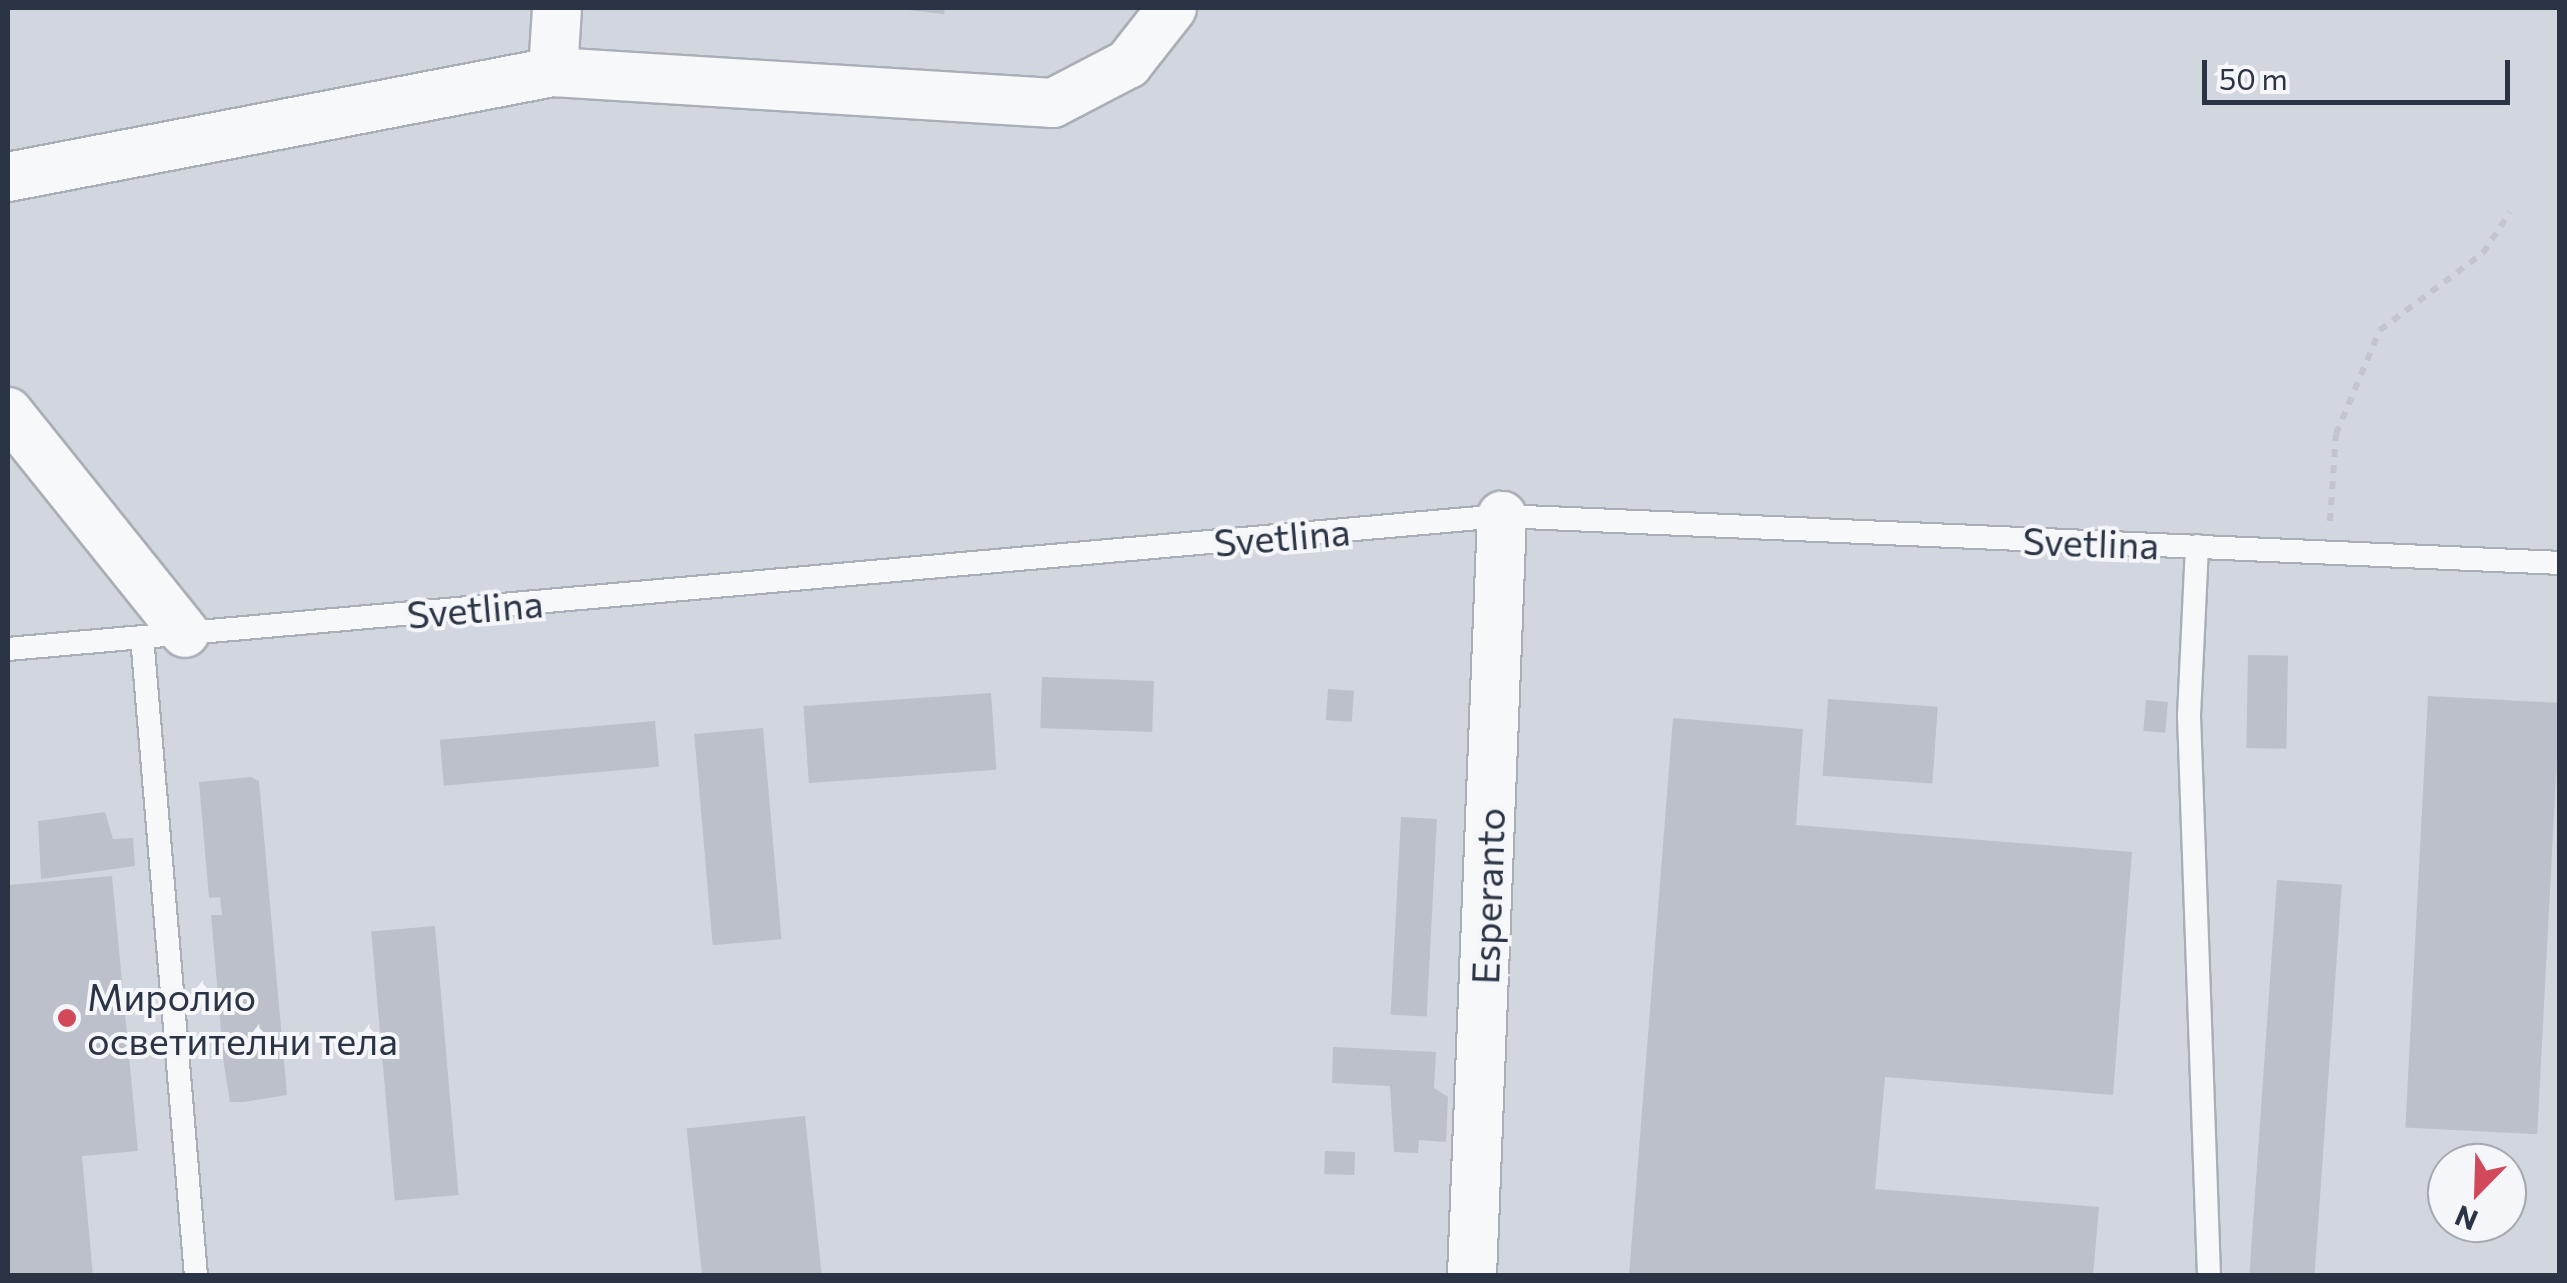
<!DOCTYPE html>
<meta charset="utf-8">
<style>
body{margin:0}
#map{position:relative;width:2567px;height:1283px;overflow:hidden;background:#e4e7ec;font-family:Commissioner,sans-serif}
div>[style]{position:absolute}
.built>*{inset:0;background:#d2d6de}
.building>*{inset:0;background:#bbc0ca;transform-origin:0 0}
.path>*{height:6px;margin-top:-3px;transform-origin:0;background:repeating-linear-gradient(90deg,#c2c5cb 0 8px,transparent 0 16px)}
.roads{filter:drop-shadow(2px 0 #a9aeb7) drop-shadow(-2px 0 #a9aeb7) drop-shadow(0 2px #a9aeb7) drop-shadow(0 -2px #a9aeb7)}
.service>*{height:22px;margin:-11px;padding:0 11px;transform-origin:11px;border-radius:11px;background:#f7f8fa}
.minor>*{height:48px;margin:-24px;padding:0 24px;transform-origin:24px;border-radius:24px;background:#f7f8fa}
.dots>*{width:28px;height:28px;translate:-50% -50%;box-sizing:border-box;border:5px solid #f4f6f9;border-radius:50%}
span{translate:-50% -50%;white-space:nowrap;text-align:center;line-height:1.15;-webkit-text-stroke:8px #f4f6f9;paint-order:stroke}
.street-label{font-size:38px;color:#2b3445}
.poi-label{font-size:38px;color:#2b3445}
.left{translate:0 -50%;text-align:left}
.frame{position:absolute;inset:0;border:10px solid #2b3445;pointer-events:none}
.north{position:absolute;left:2427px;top:1143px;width:100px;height:100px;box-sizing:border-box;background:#f4f6f9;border:2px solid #a4a8b1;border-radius:50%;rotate:203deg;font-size:28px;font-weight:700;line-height:40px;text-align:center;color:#2b3445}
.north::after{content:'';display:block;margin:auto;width:35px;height:45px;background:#d1495b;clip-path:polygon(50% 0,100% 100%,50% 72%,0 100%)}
.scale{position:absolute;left:2202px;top:60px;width:308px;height:45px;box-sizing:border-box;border:5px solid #2b3445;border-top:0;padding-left:12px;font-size:30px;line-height:35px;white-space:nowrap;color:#2b3445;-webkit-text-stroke:8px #f4f6f9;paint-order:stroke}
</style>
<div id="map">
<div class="built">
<i style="clip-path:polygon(evenodd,8px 8px,2559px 8px,2559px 1275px,8px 1275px,8px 8px,2447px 1163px,2507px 1163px,2507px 1223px,2447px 1223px,2447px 1163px)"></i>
</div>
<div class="building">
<i style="clip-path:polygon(890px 8px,945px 8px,944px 14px)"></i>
<i style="left:2248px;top:655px;width:40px;height:93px;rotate:1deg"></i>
<i style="left:1042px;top:677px;width:112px;height:51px;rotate:2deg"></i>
<i style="left:1328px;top:689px;width:26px;height:31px;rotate:4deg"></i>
<i style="left:991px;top:693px;width:77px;height:188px;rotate:86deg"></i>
<i style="left:2428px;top:696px;width:132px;height:432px;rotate:3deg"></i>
<i style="left:1828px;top:699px;width:110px;height:77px;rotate:4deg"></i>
<i style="left:2146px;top:700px;width:22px;height:31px;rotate:5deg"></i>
<i style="clip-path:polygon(1673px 718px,1803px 729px,1796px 825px,2132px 852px,2113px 1095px,1885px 1077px,1875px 1189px,2099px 1207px,2093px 1276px,1629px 1276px)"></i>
<i style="left:655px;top:721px;width:46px;height:216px;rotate:85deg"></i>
<i style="left:763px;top:728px;width:212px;height:69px;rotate:85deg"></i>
<i style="clip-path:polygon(251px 777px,259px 781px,287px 1095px,244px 1102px,230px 1102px,224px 1065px,211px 915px,222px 915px,220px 897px,209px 898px,199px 782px)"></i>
<i style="clip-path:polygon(105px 812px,113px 839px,133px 838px,135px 866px,41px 879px,38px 821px)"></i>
<i style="left:1401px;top:817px;width:36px;height:198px;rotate:3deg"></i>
<i style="clip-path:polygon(112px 876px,138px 1151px,82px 1156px,93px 1276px,8px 1276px,8px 885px)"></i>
<i style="left:2277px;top:880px;width:65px;height:397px;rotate:4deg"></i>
<i style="left:435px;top:926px;width:270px;height:64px;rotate:85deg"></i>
<i style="clip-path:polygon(1333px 1047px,1436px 1052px,1434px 1088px,1448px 1097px,1446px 1142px,1419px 1140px,1418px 1153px,1394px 1152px,1390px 1086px,1332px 1083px)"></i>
<i style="left:805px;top:1116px;width:161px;height:119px;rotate:84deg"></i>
<i style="left:1325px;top:1151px;width:30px;height:23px;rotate:2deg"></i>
</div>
<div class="path">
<i style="left:2330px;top:521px;width:87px;rotate:-86.1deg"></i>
<i style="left:2336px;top:434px;width:113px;rotate:-67.1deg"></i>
<i style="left:2380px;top:330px;width:129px;rotate:-36.8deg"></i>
<i style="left:2483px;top:253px;width:49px;rotate:-56.6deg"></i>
</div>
<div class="roads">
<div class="service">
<i style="left:2197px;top:546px;width:170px;rotate:92.7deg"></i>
<i style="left:2189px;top:716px;width:560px;rotate:87.95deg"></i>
<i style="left:142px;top:637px;width:641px;rotate:85.17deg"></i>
<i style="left:8px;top:649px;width:1500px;rotate:-5.09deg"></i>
<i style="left:1502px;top:516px;width:1059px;rotate:2.54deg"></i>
</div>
<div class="minor">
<i style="left:553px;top:72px;width:64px;rotate:-86.4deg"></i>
<i style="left:8px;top:177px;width:555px;rotate:-10.91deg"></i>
<i style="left:553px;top:72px;width:501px;rotate:3.55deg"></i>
<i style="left:1053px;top:103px;width:85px;rotate:-27.5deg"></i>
<i style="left:1128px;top:64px;width:71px;rotate:-51.8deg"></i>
<i style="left:8px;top:412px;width:283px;rotate:51.3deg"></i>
<i style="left:1472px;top:1276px;width:761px;rotate:-87.74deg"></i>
</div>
</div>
<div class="dots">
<i style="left:67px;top:1018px;background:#d1495b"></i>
</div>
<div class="street-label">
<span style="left:1282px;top:536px;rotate:-5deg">Svetlina</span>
<span style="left:2091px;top:542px;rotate:2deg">Svetlina</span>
<span style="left:475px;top:608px;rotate:-5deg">Svetlina</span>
<span style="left:1487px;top:896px;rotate:-88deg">Esperanto</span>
</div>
<div class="poi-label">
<span class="left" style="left:87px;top:1018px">Миролио<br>осветителни тела</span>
</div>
<div class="frame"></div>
<div class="north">N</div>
<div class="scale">50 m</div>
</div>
